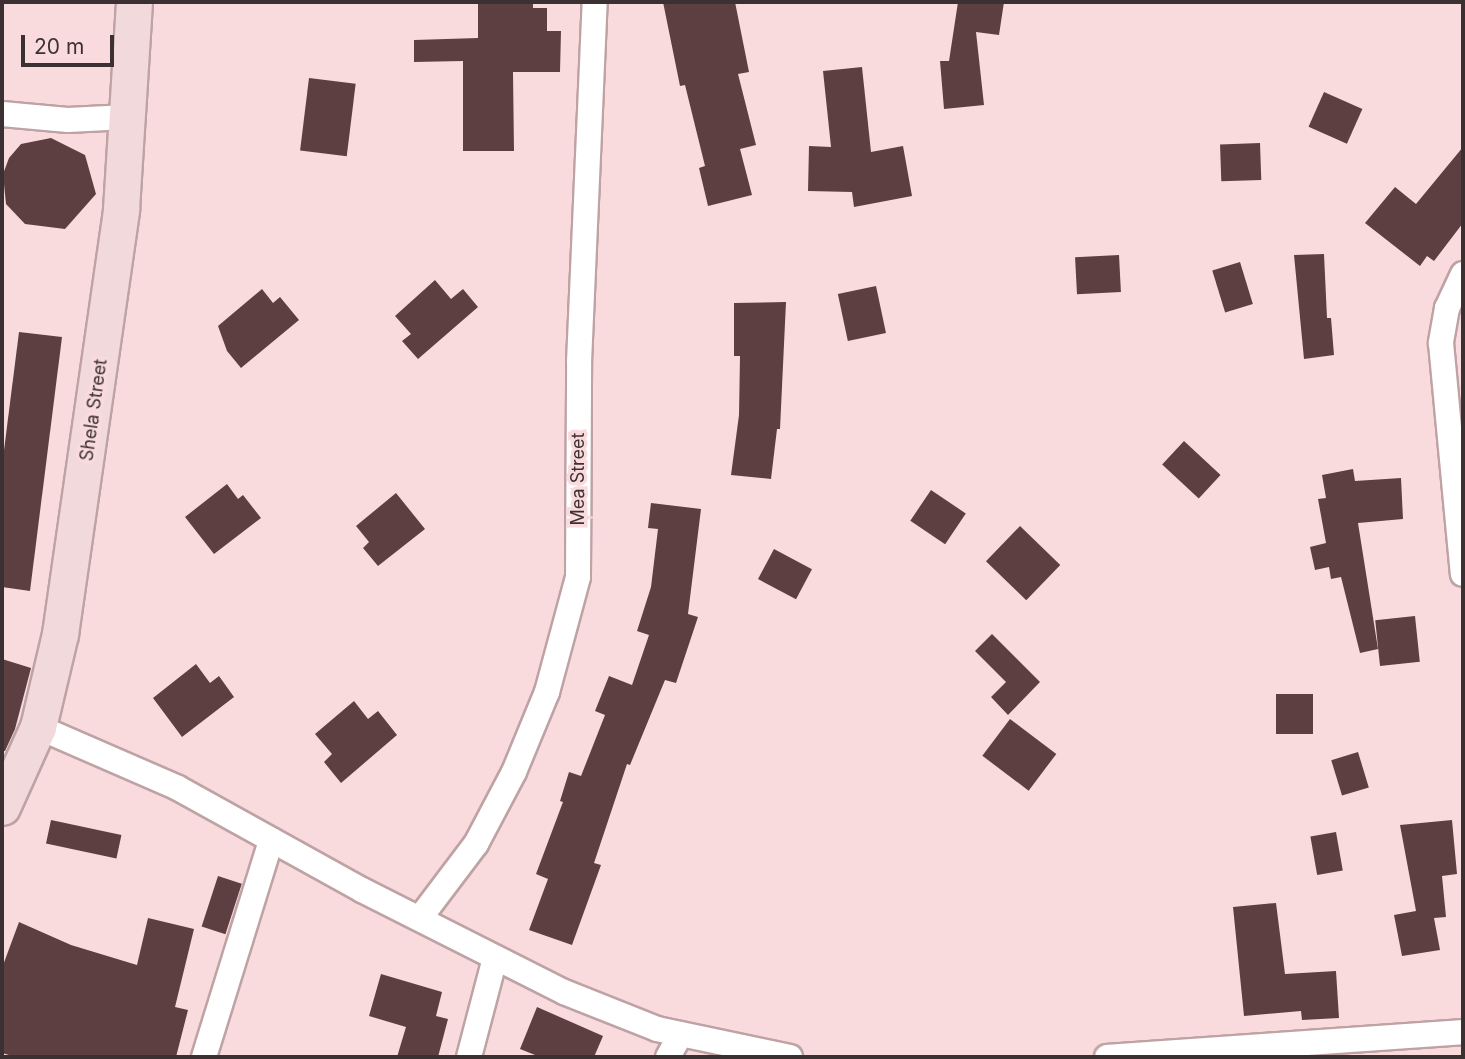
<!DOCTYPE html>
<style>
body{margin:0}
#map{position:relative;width:1465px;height:1059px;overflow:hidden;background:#f9dbdd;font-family:Inter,sans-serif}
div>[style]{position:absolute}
.building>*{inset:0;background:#5d3f42;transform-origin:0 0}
.roads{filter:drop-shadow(2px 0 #bea2a4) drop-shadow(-2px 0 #bea2a4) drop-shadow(0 2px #bea2a4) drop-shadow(0 -2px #bea2a4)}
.minor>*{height:24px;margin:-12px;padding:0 12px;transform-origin:12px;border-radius:12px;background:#fff}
.secondary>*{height:35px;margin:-17.5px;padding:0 17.5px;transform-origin:17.5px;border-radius:17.5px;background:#f2d9db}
span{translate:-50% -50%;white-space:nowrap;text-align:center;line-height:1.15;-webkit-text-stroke:7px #f9dbdd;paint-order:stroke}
.street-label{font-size:18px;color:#3c3132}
.frame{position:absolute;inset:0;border:4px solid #3c3132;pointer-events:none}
.scale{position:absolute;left:21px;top:35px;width:93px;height:32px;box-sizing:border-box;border:4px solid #3c3132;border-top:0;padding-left:9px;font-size:21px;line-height:24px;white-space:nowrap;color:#3c3132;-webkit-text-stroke:5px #f9dbdd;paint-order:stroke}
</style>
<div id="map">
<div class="building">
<i style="clip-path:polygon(478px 2px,533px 2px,533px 8px,547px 8px,547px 31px,561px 31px,560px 72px,513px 72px,514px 151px,463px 151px,463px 61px,414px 62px,414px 40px,478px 38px)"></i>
<i style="clip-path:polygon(663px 2px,735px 2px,749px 72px,738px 74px,756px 145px,740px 149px,752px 195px,708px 206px,699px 168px,705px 166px,685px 85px,680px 86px)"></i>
<i style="clip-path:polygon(958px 2px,1004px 2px,999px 35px,976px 32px,984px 105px,944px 109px,940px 61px,949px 61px)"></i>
<i style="clip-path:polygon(862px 67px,871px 152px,903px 146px,912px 196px,854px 207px,852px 192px,808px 191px,809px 146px,831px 147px,823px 71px)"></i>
<i style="left:309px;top:78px;width:47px;height:73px;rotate:7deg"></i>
<i style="left:1324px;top:92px;width:42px;height:38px;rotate:24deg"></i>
<i style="clip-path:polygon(51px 138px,85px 155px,96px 194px,65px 229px,25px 224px,6px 204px,3px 174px,9px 158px,21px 144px)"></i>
<i style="left:1260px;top:143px;width:37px;height:40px;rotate:88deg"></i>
<i style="clip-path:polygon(1463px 147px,1463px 223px,1434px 261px,1427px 256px,1420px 266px,1365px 223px,1395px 187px,1416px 204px)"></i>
<i style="clip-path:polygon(1324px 254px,1327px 318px,1331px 318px,1334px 355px,1304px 359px,1294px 255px)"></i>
<i style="left:1119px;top:255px;width:37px;height:44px;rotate:87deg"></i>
<i style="left:1240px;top:262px;width:44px;height:29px;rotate:73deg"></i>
<i style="clip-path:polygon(435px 280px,451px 299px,463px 289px,478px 307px,418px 359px,402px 341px,411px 334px,395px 316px)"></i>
<i style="left:876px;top:286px;width:48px;height:39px;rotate:78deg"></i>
<i style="clip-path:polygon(262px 289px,273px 303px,280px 297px,299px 320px,241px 368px,227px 351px,218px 326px)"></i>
<i style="clip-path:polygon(786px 302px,780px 429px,777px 429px,771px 479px,731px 475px,739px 415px,740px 356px,734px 356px,734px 303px)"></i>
<i style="clip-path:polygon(19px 332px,62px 337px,30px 591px,2px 587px,2px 466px)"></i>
<i style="left:1184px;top:441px;width:50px;height:32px;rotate:43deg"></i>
<i style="clip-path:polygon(1353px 469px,1355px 481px,1401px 478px,1403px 519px,1358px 523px,1378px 649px,1360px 653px,1341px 577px,1331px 579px,1329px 567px,1315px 570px,1310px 547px,1326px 543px,1318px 499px,1326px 498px,1322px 475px)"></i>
<i style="clip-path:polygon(227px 484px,238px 499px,243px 495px,261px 518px,214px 554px,185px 517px)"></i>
<i style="left:931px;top:490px;width:42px;height:37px;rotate:34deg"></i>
<i style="clip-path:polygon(396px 493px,425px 529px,378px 566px,363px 548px,369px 542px,356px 526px)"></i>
<i style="clip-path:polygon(651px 503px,701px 509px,688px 614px,698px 617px,676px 683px,665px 680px,630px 765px,627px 764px,594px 863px,601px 865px,572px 945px,529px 930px,548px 879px,536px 874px,563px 802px,560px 801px,569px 772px,581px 776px,605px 715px,595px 711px,609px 676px,632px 685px,649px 635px,637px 631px,651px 587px,658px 529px,648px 528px)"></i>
<i style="left:1020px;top:526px;width:56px;height:49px;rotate:44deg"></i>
<i style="left:774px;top:549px;width:43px;height:34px;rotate:28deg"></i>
<i style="left:1415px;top:616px;width:46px;height:40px;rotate:84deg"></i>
<i style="clip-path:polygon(992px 634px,1040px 682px,1008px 715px,991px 697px,1006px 682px,975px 651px)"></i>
<i style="clip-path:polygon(2px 659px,31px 668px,15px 729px,5px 751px,2px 751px)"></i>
<i style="clip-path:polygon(196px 664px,210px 683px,219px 676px,234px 697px,182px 737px,153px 698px)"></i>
<i style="left:1276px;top:694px;width:37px;height:40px"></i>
<i style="clip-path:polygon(354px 701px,368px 719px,378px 711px,397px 735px,341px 783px,324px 762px,332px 754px,315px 734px)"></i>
<i style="left:1010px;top:719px;width:58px;height:46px;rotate:37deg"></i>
<i style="left:1358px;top:752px;width:37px;height:28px;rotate:73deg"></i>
<i style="left:51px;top:820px;width:72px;height:24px;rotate:12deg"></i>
<i style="clip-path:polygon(1452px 820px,1457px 874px,1442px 876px,1446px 917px,1434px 918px,1440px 950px,1402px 956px,1394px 915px,1416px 911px,1400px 825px)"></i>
<i style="left:1336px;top:832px;width:39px;height:26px;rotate:80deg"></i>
<i style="left:218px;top:876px;width:25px;height:53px;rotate:18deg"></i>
<i style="clip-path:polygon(1276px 903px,1285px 974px,1336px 971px,1339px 1018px,1302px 1020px,1301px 1011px,1244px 1016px,1233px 907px)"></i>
<i style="clip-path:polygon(148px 918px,194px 929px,175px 1007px,188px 1010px,176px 1057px,16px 1057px,2px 1053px,2px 968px,19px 922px,71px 945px,137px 965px)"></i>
<i style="clip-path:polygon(381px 974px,442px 992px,436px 1016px,448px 1019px,438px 1057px,397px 1057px,406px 1027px,369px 1016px)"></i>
<i style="clip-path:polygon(537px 1007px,603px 1036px,594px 1057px,540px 1057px,520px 1049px)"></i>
</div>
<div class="roads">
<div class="minor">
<i style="left:2px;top:114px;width:66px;rotate:5.2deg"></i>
<i style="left:68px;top:120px;width:59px;rotate:-2.9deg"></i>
<i style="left:1463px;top:274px;width:38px;rotate:115deg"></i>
<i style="left:1447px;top:308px;width:36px;rotate:100deg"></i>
<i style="left:1441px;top:343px;width:232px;rotate:84.6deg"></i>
<i style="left:38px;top:727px;width:153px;rotate:23.5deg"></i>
<i style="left:178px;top:788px;width:210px;rotate:29deg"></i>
<i style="left:362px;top:890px;width:226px;rotate:26.8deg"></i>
<i style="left:564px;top:992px;width:100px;rotate:21.7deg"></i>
<i style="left:657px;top:1029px;width:136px;rotate:11.9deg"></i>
<i style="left:420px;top:918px;width:93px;rotate:-52.9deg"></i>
<i style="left:476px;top:844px;width:81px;rotate:-62.2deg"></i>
<i style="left:514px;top:772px;width:87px;rotate:-67.6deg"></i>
<i style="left:547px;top:692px;width:119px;rotate:-74.9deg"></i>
<i style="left:578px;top:577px;width:215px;rotate:-89.7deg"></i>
<i style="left:579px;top:362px;width:360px;rotate:-87.5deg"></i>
<i style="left:204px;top:1057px;width:227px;rotate:-72.8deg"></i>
<i style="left:469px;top:1057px;width:102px;rotate:-75.3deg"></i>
<i style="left:668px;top:1057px;width:26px;rotate:-61deg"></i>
<i style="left:1107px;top:1057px;width:357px;rotate:-4deg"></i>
</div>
<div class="secondary">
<i style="left:2px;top:807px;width:88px;rotate:-65.8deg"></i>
<i style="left:38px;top:727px;width:96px;rotate:-76.7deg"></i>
<i style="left:60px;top:634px;width:429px;rotate:-81.8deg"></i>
<i style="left:121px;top:209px;width:207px;rotate:-86.4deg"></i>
</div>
</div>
<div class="street-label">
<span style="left:94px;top:410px;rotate:-82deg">Shela Street</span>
<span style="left:578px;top:479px;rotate:-90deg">Mea Street</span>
</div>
<div class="frame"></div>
<div class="scale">20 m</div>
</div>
